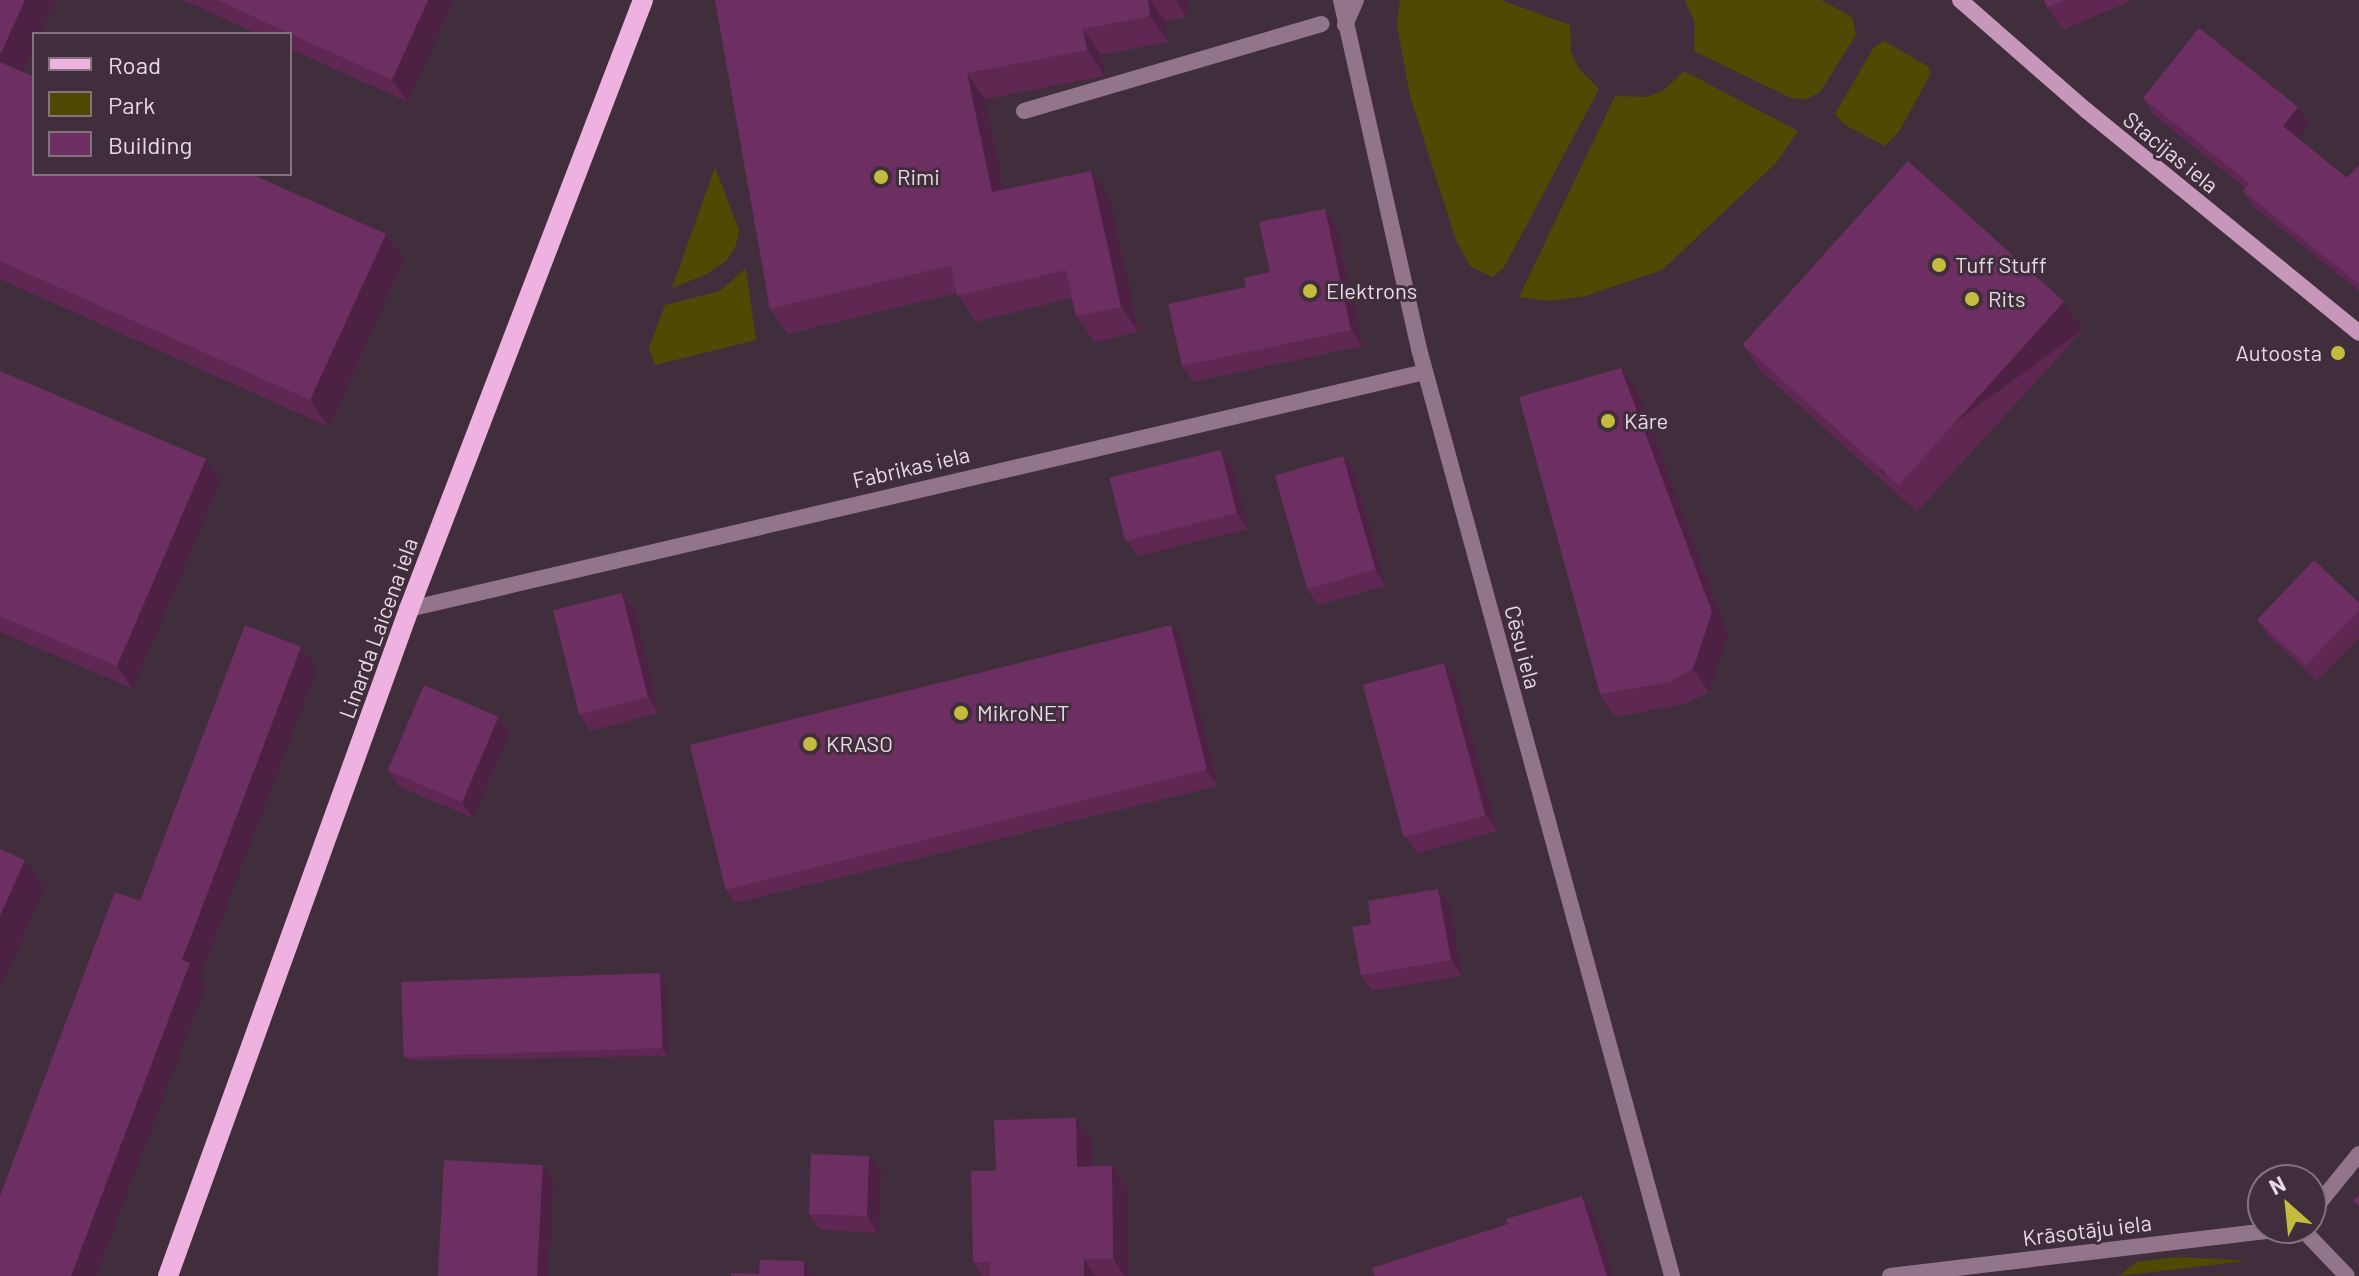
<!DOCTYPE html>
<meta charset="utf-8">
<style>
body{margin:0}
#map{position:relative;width:2359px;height:1276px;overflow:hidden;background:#402e3c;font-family:Barlow,sans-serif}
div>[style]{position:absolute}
.green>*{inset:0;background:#4e4903}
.minor>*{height:16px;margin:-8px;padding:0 8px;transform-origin:8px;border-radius:8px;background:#92748b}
.tertiary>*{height:16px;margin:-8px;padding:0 8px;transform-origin:8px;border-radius:8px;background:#92748b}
.secondary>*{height:16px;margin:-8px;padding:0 8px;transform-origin:8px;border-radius:8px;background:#c797bb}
.primary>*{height:20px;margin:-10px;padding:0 10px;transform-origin:10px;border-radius:10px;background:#efb2e0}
.wall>*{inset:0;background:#5e2853}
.shaded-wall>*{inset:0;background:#4c2144;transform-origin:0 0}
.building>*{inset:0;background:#6d2f61;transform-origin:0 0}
.dots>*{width:22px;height:22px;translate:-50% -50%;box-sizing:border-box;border:4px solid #402e3c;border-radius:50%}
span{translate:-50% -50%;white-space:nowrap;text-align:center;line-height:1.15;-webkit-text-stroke:6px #402e3c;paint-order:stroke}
.street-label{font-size:22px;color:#e7dbe3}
.poi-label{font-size:22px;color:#e7dbe3}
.left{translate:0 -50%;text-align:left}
.right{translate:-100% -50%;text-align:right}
.legend{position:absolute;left:32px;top:32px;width:260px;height:144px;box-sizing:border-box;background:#402e3c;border:2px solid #83737f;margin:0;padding:10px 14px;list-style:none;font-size:24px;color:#e7dbe3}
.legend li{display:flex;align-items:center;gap:16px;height:40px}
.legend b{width:40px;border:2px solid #83737f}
.north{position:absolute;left:2247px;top:1164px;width:80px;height:80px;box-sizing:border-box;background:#402e3c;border:2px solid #83737f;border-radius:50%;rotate:333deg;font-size:22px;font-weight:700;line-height:32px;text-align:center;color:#e7dbe3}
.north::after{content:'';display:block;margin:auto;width:28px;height:36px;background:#c4bc3e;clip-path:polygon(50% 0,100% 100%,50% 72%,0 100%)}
</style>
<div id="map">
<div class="green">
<i style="clip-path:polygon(1400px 0,1501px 0,1570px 25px,1571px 52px,1579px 69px,1599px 89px,1503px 269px,1492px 277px,1470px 266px,1456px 240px,1410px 96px,1397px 26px)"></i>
<i style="clip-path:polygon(1685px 0,1821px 0,1852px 17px,1856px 35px,1820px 92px,1807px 99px,1791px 98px,1694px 51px,1695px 23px)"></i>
<i style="clip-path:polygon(1884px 41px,1929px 67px,1930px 75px,1900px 130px,1885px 146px,1845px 125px,1835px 114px,1874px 47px)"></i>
<i style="clip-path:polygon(1684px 71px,1798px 131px,1776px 163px,1662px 270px,1586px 296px,1551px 301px,1519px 297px,1615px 96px,1647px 97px,1664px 90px)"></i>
<i style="clip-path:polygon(715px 167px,739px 230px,736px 245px,727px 260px,707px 274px,672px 288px)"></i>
<i style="clip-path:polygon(746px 268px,756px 340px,655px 365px,649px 348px,665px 305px,720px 291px)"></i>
<i style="clip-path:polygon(2175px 1257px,2223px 1259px,2246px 1261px,2119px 1276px,2136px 1262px)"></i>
</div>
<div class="minor">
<i style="left:1024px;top:111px;width:310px;rotate:-16.3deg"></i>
<i style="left:409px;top:609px;width:1043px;rotate:-13.13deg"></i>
<i style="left:2311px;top:1213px;width:76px;rotate:-50.9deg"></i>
</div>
<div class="tertiary">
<i style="left:1341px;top:0;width:358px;rotate:77.4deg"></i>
<i style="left:1419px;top:349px;width:961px;rotate:74.73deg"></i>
<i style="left:1345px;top:25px;width:27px;rotate:-66deg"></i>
<i style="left:2301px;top:1228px;width:66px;rotate:46.2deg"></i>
<i style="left:1890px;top:1276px;width:403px;rotate:-6.8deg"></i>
</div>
<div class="secondary">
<i style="left:1960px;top:0;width:169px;rotate:41.2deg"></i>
<i style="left:2087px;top:111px;width:351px;rotate:39.2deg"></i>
</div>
<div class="primary">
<i style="left:168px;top:1276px;width:709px;rotate:-70.13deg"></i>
<i style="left:409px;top:609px;width:652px;rotate:-68.98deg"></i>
</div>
<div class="wall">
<i style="clip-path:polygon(0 0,56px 0,40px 34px,34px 34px,34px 48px,23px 72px,404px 260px,329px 427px,0 279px)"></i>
<i style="clip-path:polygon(183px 0,454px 0,408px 102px,290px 49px,290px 34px,257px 34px)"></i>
<i style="clip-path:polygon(715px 0,1189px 0,1187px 17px,1165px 21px,1168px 42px,1101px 55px,1105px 76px,985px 99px,1004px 189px,1109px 196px,1139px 332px,1095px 342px,1076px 316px,1072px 298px,976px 322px,957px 293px,788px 334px,770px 309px)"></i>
<i style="clip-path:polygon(2044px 0,2133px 0,2063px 30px,2047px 7px)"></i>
<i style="clip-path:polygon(2143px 98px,2298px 107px,2310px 123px,2297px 138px,2347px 178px,2359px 165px,2359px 291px,2254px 207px,2243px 191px,2245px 188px,2154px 115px)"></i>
<i style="clip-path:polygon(1325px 209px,1336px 225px,1363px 346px,1193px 382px,1182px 366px,1246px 287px,1270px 272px)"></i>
<i style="clip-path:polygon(2063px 302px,2083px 330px,1917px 512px,1762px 372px,1742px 344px)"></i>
<i style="clip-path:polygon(1621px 368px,1637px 390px,1728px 635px,1709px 692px,1685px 704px,1615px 717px,1600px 694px)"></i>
<i style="clip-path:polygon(0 371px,221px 481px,133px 689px,0 632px)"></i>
<i style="clip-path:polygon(1343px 456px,1354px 472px,1386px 586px,1318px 605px,1307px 589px)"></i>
<i style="clip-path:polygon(1232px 466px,1248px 529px,1138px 556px,1127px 540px)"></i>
<i style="clip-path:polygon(2359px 603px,2359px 638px,2317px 681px,2269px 636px,2257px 620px)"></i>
<i style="clip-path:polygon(634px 609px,659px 713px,590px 731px,579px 714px)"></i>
<i style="clip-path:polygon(1171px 625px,1182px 641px,1218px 786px,735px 903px,724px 887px)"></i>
<i style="clip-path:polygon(1455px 679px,1498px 831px,1417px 853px,1405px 837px)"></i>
<i style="clip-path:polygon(498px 717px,510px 733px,473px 818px,399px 787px,388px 771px)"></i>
<i style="clip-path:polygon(1438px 889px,1450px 905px,1462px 976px,1372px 991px,1361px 975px,1371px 924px)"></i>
<i style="clip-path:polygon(660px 973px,666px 981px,668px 1056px,407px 1060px,402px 1051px)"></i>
<i style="clip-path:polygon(1092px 1141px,1093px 1166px,1112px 1166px,1127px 1188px,1129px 1276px,982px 1276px,973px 1262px,996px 1171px)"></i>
<i style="clip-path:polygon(869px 1156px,881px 1172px,878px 1233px,821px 1230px,809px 1214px)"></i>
</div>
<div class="shaded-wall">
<i style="clip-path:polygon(25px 0,56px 0,40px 34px,34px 34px,34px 48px,16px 87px,0 64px,0 55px)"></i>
<i style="clip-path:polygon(428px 0,454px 0,408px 102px,392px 80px)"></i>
<i style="clip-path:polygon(1148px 0,1150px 0,1165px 21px,1168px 42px,1150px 16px)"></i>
<i style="clip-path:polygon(1175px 0,1189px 0,1187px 17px)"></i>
<i style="clip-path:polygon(1083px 29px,1101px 55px,1105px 76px,1087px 50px)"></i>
<i style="clip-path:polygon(967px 73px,985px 99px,1010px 218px,992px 192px)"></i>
<i style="clip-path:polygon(2298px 107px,2310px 123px,2294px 143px,2283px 126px)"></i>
<i style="clip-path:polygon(1091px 171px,1109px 196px,1139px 332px,1121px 307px)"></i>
<i style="clip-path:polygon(1325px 209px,1336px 225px,1363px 346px,1351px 330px)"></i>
<i style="clip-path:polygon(386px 234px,404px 260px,329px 427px,310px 400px)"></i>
<i style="left:2063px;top:302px;width:34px;height:246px;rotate:54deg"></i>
<i style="clip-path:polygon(1621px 368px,1637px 390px,1728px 635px,1709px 692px,1693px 669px)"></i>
<i style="clip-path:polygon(1221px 450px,1232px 466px,1248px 529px,1237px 513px)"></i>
<i style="clip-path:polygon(1343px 456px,1354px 472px,1386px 586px,1375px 570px)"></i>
<i style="clip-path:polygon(206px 459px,221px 481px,133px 689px,117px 666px)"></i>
<i style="clip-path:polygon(622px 593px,634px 609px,659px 713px,648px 697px)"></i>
<i style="clip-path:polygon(1171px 625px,1182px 641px,1218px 786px,1206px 770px)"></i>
<i style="clip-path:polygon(301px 647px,317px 669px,200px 977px,206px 986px,96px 1276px,71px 1276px,182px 960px)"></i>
<i style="clip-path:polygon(1444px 663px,1455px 679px,1498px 831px,1486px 815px)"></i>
<i style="clip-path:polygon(498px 717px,510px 733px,473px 818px,462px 802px)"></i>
<i style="clip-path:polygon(25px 860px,45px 888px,0 988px,0 916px)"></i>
<i style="clip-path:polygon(1438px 889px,1450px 905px,1462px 976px,1451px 960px)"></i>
<i style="clip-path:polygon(660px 973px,666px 981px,668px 1056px,662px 1048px)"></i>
<i style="clip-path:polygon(1076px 1118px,1092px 1141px,1093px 1190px,1077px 1167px)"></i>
<i style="clip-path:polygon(869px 1156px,881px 1172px,878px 1233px,867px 1216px)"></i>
<i style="clip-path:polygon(543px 1165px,554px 1181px,548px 1276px,536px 1276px)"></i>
<i style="clip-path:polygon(1112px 1166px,1127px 1188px,1129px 1276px,1125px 1276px,1113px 1259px)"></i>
<i style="clip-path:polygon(1582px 1196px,1593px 1212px,1613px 1276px,1607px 1276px)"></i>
<i style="clip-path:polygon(1084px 1259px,1096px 1276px,1084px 1276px)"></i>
<i style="clip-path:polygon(804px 1261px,815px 1276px,804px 1276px)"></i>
</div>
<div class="building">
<i style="clip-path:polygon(0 0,25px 0,0 55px)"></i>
<i style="clip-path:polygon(217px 0,428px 0,392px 80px)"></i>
<i style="clip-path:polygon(715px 0,1148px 0,1150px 16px,1083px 29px,1087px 50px,967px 73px,992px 192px,1091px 171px,1121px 307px,1076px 316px,1066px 270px,957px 296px,951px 265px,770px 309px)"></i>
<i style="clip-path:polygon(2044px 0,2065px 0,2047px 7px)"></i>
<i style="clip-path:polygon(2199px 28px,2298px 107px,2283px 126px,2347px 178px,2359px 165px,2359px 284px,2243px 191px,2249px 183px,2143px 98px)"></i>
<i style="clip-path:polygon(0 62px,34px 77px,34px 174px,251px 174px,386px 234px,310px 400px,0 261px)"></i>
<i style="left:1908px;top:161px;width:210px;height:247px;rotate:42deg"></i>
<i style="clip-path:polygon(1325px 209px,1351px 330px,1182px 366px,1168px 304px,1246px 287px,1244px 278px,1270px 272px,1259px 222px)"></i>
<i style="clip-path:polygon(1621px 368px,1712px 612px,1693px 669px,1669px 682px,1600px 694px,1519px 397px)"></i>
<i style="clip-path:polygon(0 371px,206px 459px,117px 666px,0 616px)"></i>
<i style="left:1221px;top:450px;width:65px;height:115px;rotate:76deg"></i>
<i style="left:1343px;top:456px;width:118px;height:71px;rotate:74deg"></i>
<i style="clip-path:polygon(2314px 560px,2359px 603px,2359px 611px,2306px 665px,2257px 620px)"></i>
<i style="left:622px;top:593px;width:107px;height:71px;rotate:76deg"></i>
<i style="clip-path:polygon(245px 625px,301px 647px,182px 960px,190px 963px,71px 1276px,0 1276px,0 1196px,115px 892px,140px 901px)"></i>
<i style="left:1171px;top:625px;width:149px;height:496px;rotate:76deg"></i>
<i style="left:1444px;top:663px;width:158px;height:84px;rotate:75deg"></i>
<i style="left:424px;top:685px;width:81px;height:93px;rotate:23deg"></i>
<i style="clip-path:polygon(0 849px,25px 860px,0 916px)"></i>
<i style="clip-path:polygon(1438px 889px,1451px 960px,1361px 975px,1352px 927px,1371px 924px,1368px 901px)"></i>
<i style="left:660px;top:973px;width:75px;height:259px;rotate:88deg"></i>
<i style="clip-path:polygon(1076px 1118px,1077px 1167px,1112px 1166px,1113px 1259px,1084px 1259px,1084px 1276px,990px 1276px,990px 1262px,973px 1262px,971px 1171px,996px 1171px,994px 1120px)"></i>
<i style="left:811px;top:1154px;width:58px;height:60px;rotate:2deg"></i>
<i style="left:444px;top:1160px;width:99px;height:116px;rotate:3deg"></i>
<i style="clip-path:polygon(2359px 1195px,2359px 1206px,2353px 1201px)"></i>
<i style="clip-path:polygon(1582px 1196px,1607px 1276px,1375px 1276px,1372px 1268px,1508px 1224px,1506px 1219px)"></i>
<i style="clip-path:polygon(760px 1260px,804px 1261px,804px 1276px,731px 1276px,731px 1273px,759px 1274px)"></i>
</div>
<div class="dots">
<i style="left:881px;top:177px;background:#c4bc3e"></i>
<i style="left:1939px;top:265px;background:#c4bc3e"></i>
<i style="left:1310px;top:291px;background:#c4bc3e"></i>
<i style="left:1972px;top:299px;background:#c4bc3e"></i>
<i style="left:2338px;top:353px;background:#c4bc3e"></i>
<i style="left:1608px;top:421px;background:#c4bc3e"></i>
<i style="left:961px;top:713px;background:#c4bc3e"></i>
<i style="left:810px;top:744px;background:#c4bc3e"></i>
</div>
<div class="street-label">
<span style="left:2171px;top:152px;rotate:39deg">Stacijas iela</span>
<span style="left:911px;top:467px;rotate:-13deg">Fabrikas iela</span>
<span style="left:378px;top:628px;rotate:-70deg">Linarda Laicena iela</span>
<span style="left:1523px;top:647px;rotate:75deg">Cēsu iela</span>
<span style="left:2087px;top:1230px;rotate:-7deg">Krāsotāju iela</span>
</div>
<div class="poi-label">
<span class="left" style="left:897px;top:177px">Rimi</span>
<span class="left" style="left:1955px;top:265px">Tuff Stuff</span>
<span class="left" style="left:1326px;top:291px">Elektrons</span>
<span class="left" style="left:1988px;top:299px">Rits</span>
<span class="right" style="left:2322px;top:353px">Autoosta</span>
<span class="left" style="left:1624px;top:421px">Kāre</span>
<span class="left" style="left:977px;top:713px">MikroNET</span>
<span class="left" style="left:826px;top:744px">KRASO</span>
</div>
<ul class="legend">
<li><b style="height:10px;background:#efb2e0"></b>Road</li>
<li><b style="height:22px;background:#4e4903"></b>Park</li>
<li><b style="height:22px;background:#6d2f61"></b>Building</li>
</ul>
<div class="north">N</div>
</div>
